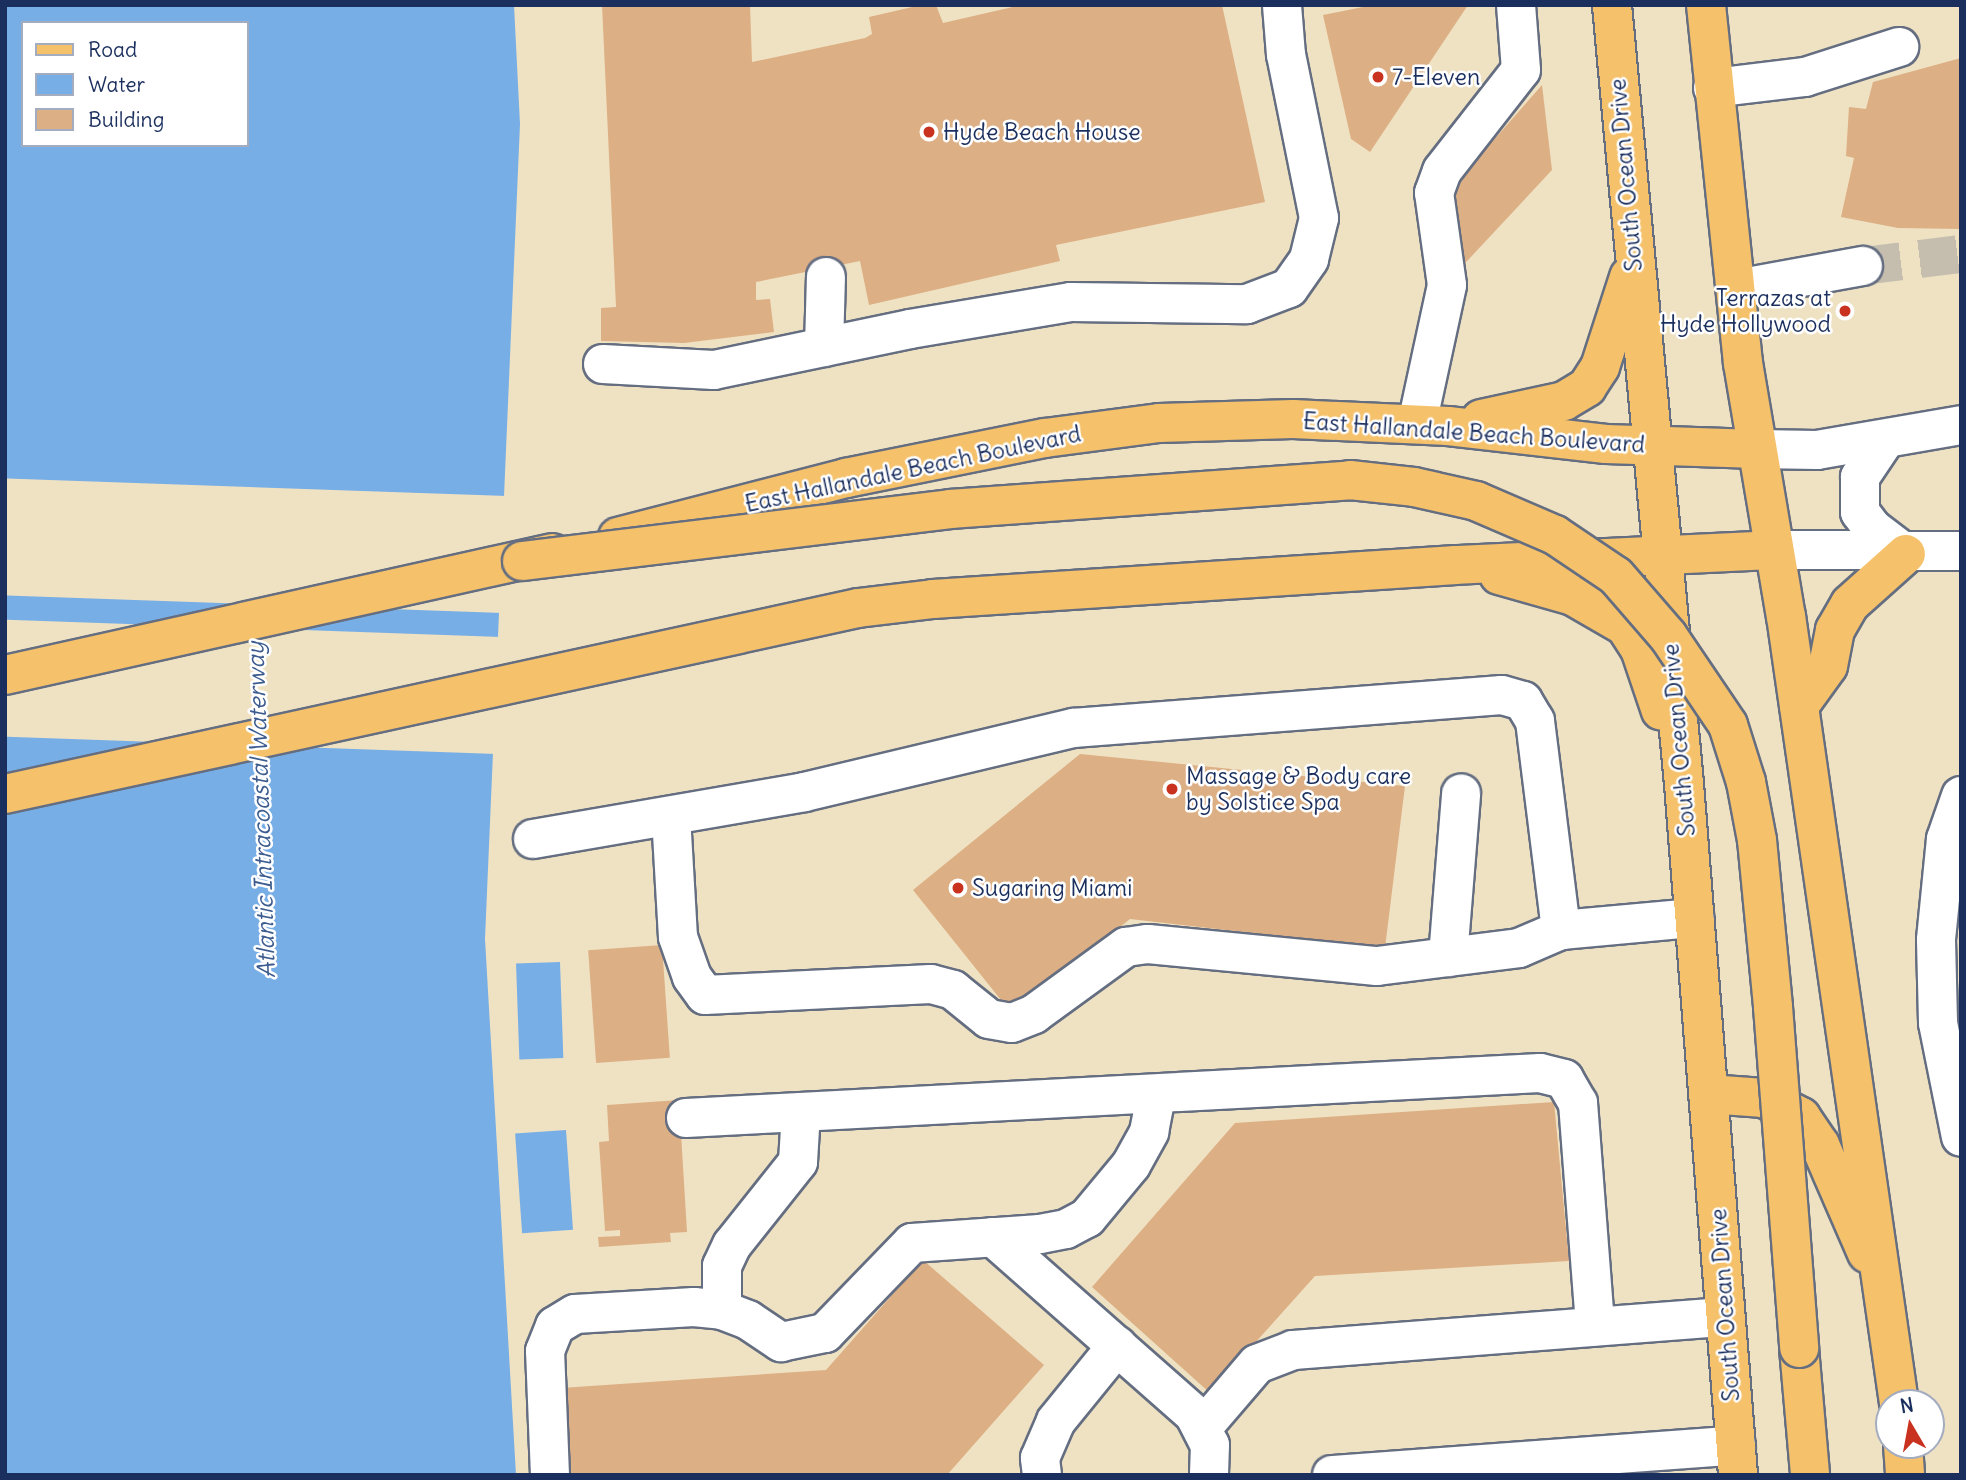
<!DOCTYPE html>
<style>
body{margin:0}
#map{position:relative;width:1966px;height:1480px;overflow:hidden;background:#efe2c3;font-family:Delius,sans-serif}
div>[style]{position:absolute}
.water>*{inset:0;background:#78aee6;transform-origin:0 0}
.pier>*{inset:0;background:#efe2c3;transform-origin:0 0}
.building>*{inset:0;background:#ddaf85;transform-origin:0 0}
.minor-tunnel>*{height:38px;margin-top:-19px;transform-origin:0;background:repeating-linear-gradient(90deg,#c5beaf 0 38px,transparent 0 57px)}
.roads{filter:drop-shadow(2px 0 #656e81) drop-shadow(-2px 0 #656e81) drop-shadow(0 2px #656e81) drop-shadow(0 -2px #656e81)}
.minor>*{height:38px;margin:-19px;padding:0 19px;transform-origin:19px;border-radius:19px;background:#fff}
.major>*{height:38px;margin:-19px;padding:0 19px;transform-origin:19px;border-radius:19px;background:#f5c16b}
.bridges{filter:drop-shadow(2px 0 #656e81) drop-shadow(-2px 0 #656e81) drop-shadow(0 2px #656e81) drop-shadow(0 -2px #656e81)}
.major-bridge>*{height:38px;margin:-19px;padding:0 19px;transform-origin:19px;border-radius:19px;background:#f5c16b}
.dots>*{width:19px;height:19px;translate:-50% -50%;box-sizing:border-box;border:4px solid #fff;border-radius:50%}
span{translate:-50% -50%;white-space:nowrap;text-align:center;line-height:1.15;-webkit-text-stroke:5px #fff;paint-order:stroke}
.poi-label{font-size:23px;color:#1b2f5e}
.left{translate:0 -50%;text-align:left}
.right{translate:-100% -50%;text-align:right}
.street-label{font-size:23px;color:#1b2f5e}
.water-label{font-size:24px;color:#3c5b8e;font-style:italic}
.frame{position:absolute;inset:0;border:7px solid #1b2f5e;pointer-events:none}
.legend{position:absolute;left:21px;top:21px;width:228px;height:126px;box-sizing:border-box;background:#fff;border:2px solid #a4acbf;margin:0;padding:9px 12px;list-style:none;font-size:21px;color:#1b2f5e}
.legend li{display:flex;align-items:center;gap:14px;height:35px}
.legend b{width:35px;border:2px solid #a4acbf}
.north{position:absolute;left:1875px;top:1389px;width:70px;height:70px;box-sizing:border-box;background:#fff;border:2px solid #a4acbf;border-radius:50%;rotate:350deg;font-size:19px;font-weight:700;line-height:28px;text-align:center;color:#1b2f5e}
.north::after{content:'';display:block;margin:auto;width:24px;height:32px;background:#c8321e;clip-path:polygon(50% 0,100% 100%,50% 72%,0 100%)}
</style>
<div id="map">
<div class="water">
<i style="clip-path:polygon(evenodd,5px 5px,514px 5px,520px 124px,485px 939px,516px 1475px,5px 1475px,5px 5px,23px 23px,247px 23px,247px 145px,23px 145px,23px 23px)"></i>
<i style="left:560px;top:962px;width:96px;height:44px;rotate:88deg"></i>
<i style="left:566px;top:1130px;width:100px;height:51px;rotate:86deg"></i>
</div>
<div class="pier">
<i style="left:507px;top:496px;width:117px;height:515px;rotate:92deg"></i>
<i style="left:501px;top:637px;width:117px;height:508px;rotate:92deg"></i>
</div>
<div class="building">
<i style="clip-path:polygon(602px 5px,750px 5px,752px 62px,865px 38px,872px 34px,869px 17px,921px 5px,936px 5px,943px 23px,1021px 5px,1222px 5px,1265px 202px,1056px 245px,1060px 261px,869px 305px,860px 261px,756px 282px,756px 300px,770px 299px,774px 332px,684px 343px,601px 341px,601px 308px,616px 307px)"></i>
<i style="clip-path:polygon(1373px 5px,1468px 5px,1370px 152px,1351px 139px,1323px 15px)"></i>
<i style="clip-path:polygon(1961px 58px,1961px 229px,1898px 228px,1841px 217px,1854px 158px,1846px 156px,1849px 107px,1866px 109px,1873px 82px)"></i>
<i style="clip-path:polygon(1542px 85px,1552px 170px,1455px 274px,1448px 192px)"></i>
<i style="clip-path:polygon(1080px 754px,1405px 786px,1385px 948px,1130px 919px,1013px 1015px,913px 890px)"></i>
<i style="left:662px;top:945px;width:113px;height:74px;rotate:86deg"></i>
<i style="clip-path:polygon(679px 1100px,687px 1232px,670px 1233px,671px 1242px,599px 1247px,598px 1237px,620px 1236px,620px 1230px,605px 1231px,599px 1142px,609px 1141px,607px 1105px)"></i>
<i style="clip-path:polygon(1554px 1102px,1569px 1261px,1315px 1276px,1210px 1393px,1092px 1287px,1235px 1123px)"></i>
<i style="clip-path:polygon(923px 1260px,1044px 1365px,947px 1475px,567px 1475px,561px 1388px,826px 1370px)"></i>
</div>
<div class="minor-tunnel">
<i style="left:1863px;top:266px;width:99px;rotate:-7deg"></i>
</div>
<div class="roads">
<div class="minor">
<i style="left:1713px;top:88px;width:93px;rotate:-6.8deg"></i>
<i style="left:1805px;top:77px;width:99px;rotate:-17.7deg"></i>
<i style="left:1736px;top:289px;width:129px;rotate:-10.3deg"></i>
<i style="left:824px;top:347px;width:70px;rotate:-88.4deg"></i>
<i style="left:603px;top:364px;width:111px;rotate:3.1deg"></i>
<i style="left:714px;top:370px;width:200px;rotate:-11.8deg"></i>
<i style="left:910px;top:329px;width:163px;rotate:-9.5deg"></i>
<i style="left:1071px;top:302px;width:176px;rotate:0.7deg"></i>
<i style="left:1247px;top:304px;width:45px;rotate:-20.9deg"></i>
<i style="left:1289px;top:288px;width:35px;rotate:-55deg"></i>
<i style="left:1309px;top:259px;width:42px;rotate:-76.3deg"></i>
<i style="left:1319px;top:218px;width:166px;rotate:-101.4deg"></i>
<i style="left:1286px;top:55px;width:50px;rotate:-94.6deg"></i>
<i style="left:1417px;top:424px;width:142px;rotate:-77.8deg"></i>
<i style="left:1447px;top:285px;width:93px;rotate:-98deg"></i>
<i style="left:1434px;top:193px;width:23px;rotate:-70deg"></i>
<i style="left:1442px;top:171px;width:128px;rotate:-52deg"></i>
<i style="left:1521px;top:70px;width:65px;rotate:-94.4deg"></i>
<i style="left:1885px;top:440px;width:45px;rotate:124deg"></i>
<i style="left:1860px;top:477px;width:35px;rotate:90deg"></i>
<i style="left:1860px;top:512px;width:20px;rotate:53deg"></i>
<i style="left:1872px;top:528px;width:43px;rotate:37.4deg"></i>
<i style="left:1757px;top:449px;width:60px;rotate:1deg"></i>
<i style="left:1817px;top:450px;width:146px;rotate:-9.8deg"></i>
<i style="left:1774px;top:550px;width:187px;rotate:0.3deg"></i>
<i style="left:1961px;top:796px;width:46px;rotate:109.2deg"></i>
<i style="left:1946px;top:839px;width:101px;rotate:95.7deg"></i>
<i style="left:1936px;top:940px;width:83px;rotate:88.6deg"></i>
<i style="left:1938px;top:1023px;width:116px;rotate:78.6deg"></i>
<i style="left:671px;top:816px;width:121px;rotate:86.7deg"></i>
<i style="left:678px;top:937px;width:42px;rotate:70.7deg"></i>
<i style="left:692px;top:977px;width:22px;rotate:54deg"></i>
<i style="left:705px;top:995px;width:226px;rotate:-2.8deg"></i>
<i style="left:931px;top:984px;width:23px;rotate:15deg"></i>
<i style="left:953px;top:990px;width:46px;rotate:38.9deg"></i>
<i style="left:989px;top:1019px;width:23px;rotate:10deg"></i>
<i style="left:1012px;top:1023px;width:24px;rotate:-22deg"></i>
<i style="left:1034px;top:1014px;width:114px;rotate:-36.1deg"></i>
<i style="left:1126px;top:947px;width:22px;rotate:-8deg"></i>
<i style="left:1148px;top:944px;width:230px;rotate:5.5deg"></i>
<i style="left:1377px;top:966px;width:143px;rotate:-7.2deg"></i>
<i style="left:1519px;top:948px;width:46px;rotate:-23.2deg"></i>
<i style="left:533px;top:839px;width:275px;rotate:-9.8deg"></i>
<i style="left:804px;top:792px;width:277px;rotate:-13.4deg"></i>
<i style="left:1073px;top:728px;width:430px;rotate:-4.4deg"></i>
<i style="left:1502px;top:695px;width:22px;rotate:16deg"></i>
<i style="left:1523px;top:701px;width:23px;rotate:59deg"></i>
<i style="left:1535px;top:721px;width:211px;rotate:82.9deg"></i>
<i style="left:1561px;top:930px;width:134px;rotate:-5.2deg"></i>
<i style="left:1448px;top:957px;width:164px;rotate:-85.4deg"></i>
<i style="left:686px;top:1118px;width:855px;rotate:-3.02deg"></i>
<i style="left:1540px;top:1073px;width:25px;rotate:14deg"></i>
<i style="left:1564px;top:1079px;width:28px;rotate:60deg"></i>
<i style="left:1578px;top:1103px;width:224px;rotate:85.6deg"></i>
<i style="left:993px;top:1237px;width:268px;rotate:41.4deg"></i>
<i style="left:1194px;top:1414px;width:35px;rotate:63deg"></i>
<i style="left:1210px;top:1445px;width:30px;rotate:92deg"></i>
<i style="left:722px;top:1310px;width:44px;rotate:-90deg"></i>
<i style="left:722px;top:1266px;width:23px;rotate:-65deg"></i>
<i style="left:732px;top:1245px;width:106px;rotate:-51.5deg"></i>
<i style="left:798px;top:1162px;width:50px;rotate:-86.6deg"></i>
<i style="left:1203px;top:1427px;width:83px;rotate:-49.4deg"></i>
<i style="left:1257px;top:1364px;width:39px;rotate:-21deg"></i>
<i style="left:1293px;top:1350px;width:433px;rotate:-4.4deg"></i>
<i style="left:550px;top:1475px;width:124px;rotate:-92.3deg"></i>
<i style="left:545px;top:1351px;width:27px;rotate:-68deg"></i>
<i style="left:555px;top:1326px;width:23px;rotate:-31deg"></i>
<i style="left:575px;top:1314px;width:119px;rotate:-3.4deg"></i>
<i style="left:694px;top:1307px;width:28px;rotate:6deg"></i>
<i style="left:722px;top:1310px;width:28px;rotate:21deg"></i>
<i style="left:748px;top:1320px;width:40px;rotate:34deg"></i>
<i style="left:781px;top:1342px;width:45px;rotate:-11.6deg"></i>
<i style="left:825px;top:1333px;width:125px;rotate:-46deg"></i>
<i style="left:912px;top:1243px;width:128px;rotate:-4deg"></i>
<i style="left:1040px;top:1234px;width:26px;rotate:-11deg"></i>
<i style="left:1066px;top:1229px;width:24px;rotate:-28deg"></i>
<i style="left:1087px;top:1218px;width:69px;rotate:-50.3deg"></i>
<i style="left:1131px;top:1165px;width:38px;rotate:-61deg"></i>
<i style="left:1149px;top:1132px;width:37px;rotate:-79deg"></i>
<i style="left:1042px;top:1475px;width:17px;rotate:-97deg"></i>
<i style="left:1040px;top:1458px;width:40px;rotate:-66.6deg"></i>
<i style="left:1056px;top:1421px;width:97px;rotate:-50.9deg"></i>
<i style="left:1332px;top:1475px;width:405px;rotate:-4.2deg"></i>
</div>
<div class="major">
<i style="left:1612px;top:5px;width:782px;rotate:84.72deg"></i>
<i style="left:1684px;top:784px;width:693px;rotate:85.53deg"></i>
<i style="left:1706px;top:5px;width:360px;rotate:84.1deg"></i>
<i style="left:1743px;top:363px;width:257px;rotate:80.4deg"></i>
<i style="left:1786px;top:616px;width:795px;rotate:81.83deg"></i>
<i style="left:1481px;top:419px;width:85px;rotate:-12.2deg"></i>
<i style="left:1564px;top:401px;width:27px;rotate:-31deg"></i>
<i style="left:1587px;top:387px;width:24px;rotate:-57deg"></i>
<i style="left:1600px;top:367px;width:95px;rotate:-72.1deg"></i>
<i style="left:618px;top:537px;width:236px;rotate:-14.5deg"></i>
<i style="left:846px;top:478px;width:203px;rotate:-11.4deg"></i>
<i style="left:1045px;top:438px;width:115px;rotate:-7.5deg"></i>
<i style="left:1159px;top:423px;width:134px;rotate:-1.7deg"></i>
<i style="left:1293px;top:419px;width:155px;rotate:2.6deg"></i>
<i style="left:1448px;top:426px;width:159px;rotate:6.5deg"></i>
<i style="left:1606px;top:444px;width:151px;rotate:1.9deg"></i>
<i style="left:1499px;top:575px;width:77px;rotate:15.8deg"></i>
<i style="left:1573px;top:596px;width:60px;rotate:30deg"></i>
<i style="left:1625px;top:626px;width:27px;rotate:57deg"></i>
<i style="left:1640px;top:649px;width:65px;rotate:71.3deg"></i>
<i style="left:5px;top:675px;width:561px;rotate:-12.55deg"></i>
<i style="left:1799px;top:706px;width:49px;rotate:-54.1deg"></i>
<i style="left:1828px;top:666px;width:37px;rotate:-79deg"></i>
<i style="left:1835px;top:630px;width:30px;rotate:-60deg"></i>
<i style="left:1850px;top:604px;width:75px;rotate:-41.8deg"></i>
<i style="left:5px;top:794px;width:873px;rotate:-12.3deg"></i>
<i style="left:858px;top:608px;width:76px;rotate:-6.8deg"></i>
<i style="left:933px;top:599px;width:524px;rotate:-3.72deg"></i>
<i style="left:1456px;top:565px;width:318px;rotate:-2.7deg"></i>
<i style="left:1708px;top:1094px;width:56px;rotate:4.1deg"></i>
<i style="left:1764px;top:1098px;width:42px;rotate:27.2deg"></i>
<i style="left:1801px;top:1117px;width:34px;rotate:56deg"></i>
<i style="left:1820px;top:1145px;width:118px;rotate:66.5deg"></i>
<i style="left:1799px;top:1348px;width:127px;rotate:85deg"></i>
<i style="left:1903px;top:1445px;width:30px;rotate:86deg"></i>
</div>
</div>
<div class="bridges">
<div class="major-bridge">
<i style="left:522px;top:561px;width:431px;rotate:-6.9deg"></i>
<i style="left:950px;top:509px;width:401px;rotate:-4.1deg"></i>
<i style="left:1350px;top:480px;width:64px;rotate:6.2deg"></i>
<i style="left:1414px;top:487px;width:64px;rotate:12.7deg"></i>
<i style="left:1476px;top:501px;width:86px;rotate:23.3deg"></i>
<i style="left:1555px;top:535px;width:73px;rotate:33.9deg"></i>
<i style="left:1616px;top:576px;width:79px;rotate:49.1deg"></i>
<i style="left:1668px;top:636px;width:107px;rotate:56deg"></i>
<i style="left:1728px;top:725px;width:60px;rotate:72.5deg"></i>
<i style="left:1746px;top:782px;width:59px;rotate:79.3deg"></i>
<i style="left:1757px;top:840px;width:168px;rotate:84.5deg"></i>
<i style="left:1773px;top:1007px;width:342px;rotate:85.6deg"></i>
</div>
</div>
<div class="dots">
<i style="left:1378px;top:77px;background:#c8321e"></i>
<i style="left:929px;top:132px;background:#c8321e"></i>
<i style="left:1845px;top:311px;background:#c8321e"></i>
<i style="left:1172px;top:789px;background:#c8321e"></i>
<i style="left:958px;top:888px;background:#c8321e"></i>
</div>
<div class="poi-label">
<span class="left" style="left:1392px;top:77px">7-Eleven</span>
<span class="left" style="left:943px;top:132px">Hyde Beach House</span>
<span class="right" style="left:1831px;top:311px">Terrazas at<br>Hyde Hollywood</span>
<span class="left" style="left:1186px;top:789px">Massage &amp; Body care<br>by Solstice Spa</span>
<span class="left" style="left:972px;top:888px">Sugaring Miami</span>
</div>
<div class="street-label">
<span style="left:1626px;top:175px;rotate:-95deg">South Ocean Drive</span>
<span style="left:1474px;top:433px;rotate:4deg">East Hallandale Beach Boulevard</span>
<span style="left:913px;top:469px;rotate:-12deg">East Hallandale Beach Boulevard</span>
<span style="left:1679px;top:740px;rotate:-95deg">South Ocean Drive</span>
<span style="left:1725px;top:1305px;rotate:-94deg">South Ocean Drive</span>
</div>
<div class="water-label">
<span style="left:261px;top:810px;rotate:-92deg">Atlantic Intracoastal Waterway</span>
</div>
<div class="frame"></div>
<ul class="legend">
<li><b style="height:9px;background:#f5c16b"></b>Road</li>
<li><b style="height:19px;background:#78aee6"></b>Water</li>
<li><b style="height:19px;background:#ddaf85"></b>Building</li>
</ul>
<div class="north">N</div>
</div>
